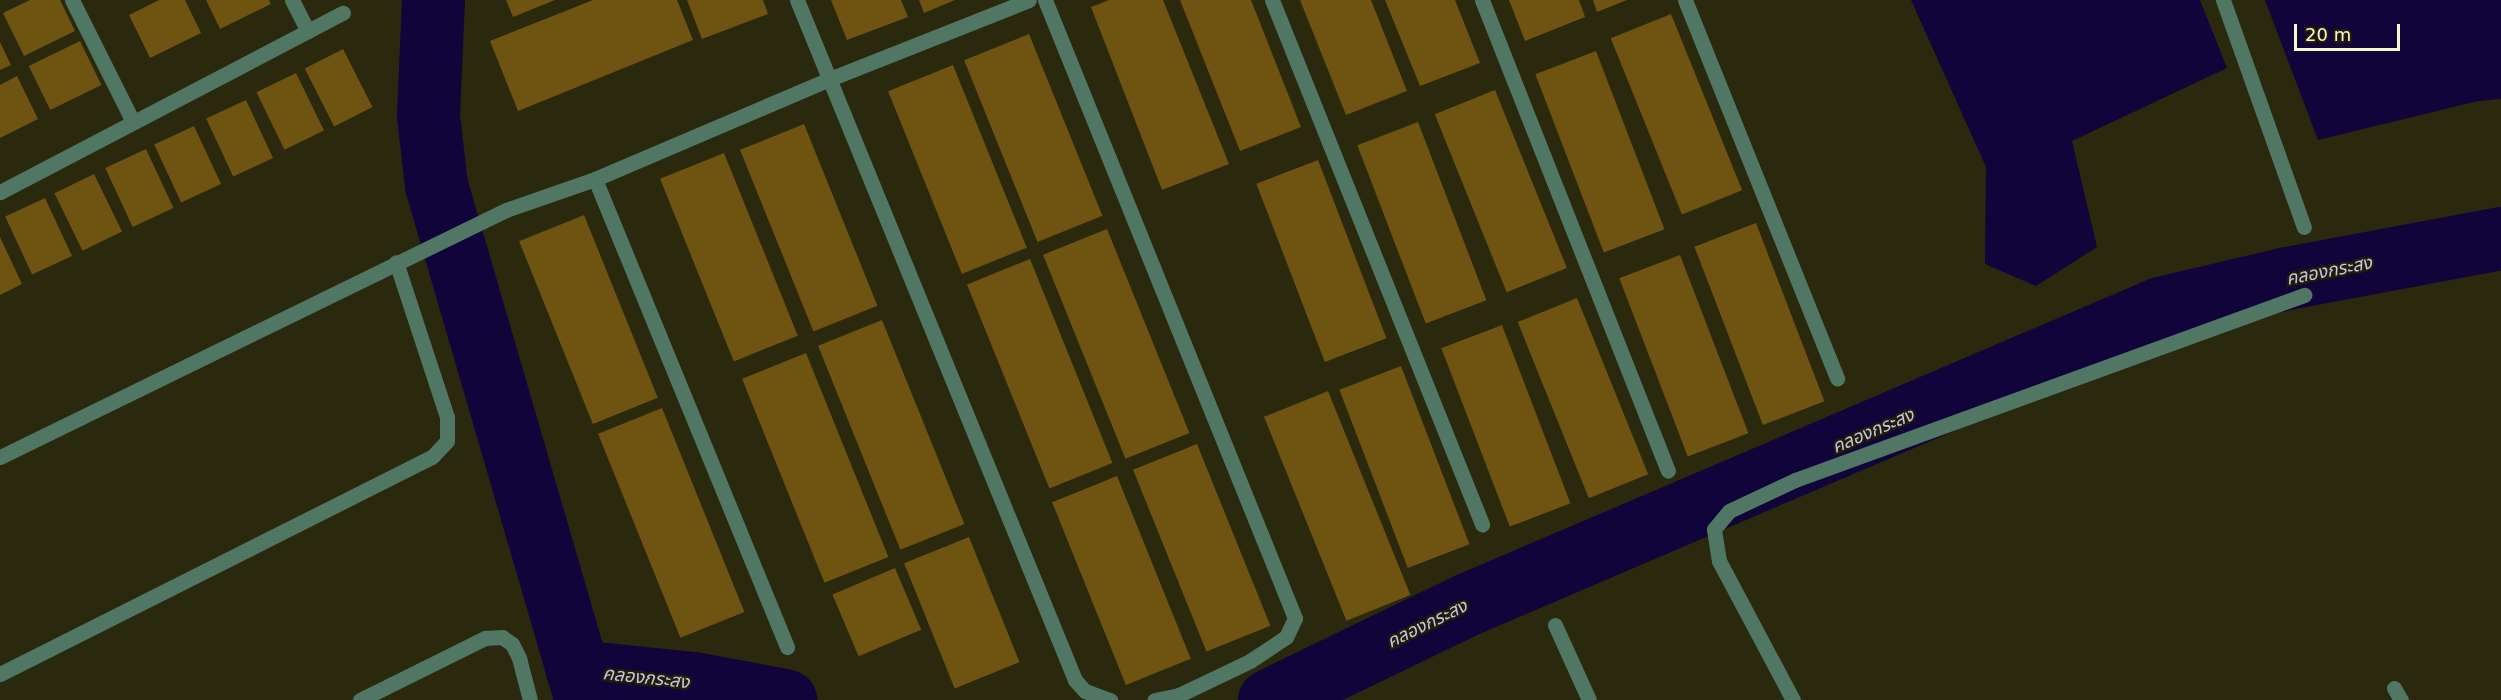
<!DOCTYPE html>
<meta charset="utf-8">
<style>
body{margin:0}
#map{position:relative;width:2501px;height:700px;overflow:hidden;background:#2a280d;font-family:"DejaVu Sans","Noto Sans Thai",sans-serif}
div>[style]{position:absolute}
.water>*{inset:0;background:#11043a}
.river>*{height:63px;margin:-31.5px;padding:0 31.5px;transform-origin:31.5px;border-radius:31.5px;background:#11043a}
.building>*{inset:0;background:#6e5311;transform-origin:0 0}
.lane>*{height:15px;margin:-7.5px;padding:0 7.5px;transform-origin:7.5px;border-radius:7.5px;background:#4f7764}
.street>*{height:15px;margin:-7.5px;padding:0 7.5px;transform-origin:7.5px;border-radius:7.5px;background:#4f7764}
span{translate:-50% -50%;white-space:nowrap;text-align:center;line-height:1.15;-webkit-text-stroke:4.5px #211e04;paint-order:stroke}
.water-label{font-size:18px;color:#c5c5f0;font-style:italic}
.scale{position:absolute;left:2294px;top:24px;width:106px;height:27px;box-sizing:border-box;border:3px solid #faf7cd;border-top:0;padding-left:8px;font-size:18px;line-height:21px;white-space:nowrap;color:#faf7cd;-webkit-text-stroke:4px #211e04;paint-order:stroke}
</style>
<div id="map">
<div class="water">
<i style="clip-path:polygon(1911px 0,2200px 0,2227px 68px,2072px 141px,2097px 247px,2036px 286px,1985px 264px,1986px 167px)"></i>
<i style="clip-path:polygon(2265px 0,2501px 0,2501px 99px,2478px 101px,2318px 140px)"></i>
</div>
<div class="river">
<i style="left:433px;top:0;width:115px;rotate:92.5deg"></i>
<i style="left:428px;top:115px;width:70px;rotate:83.5deg"></i>
<i style="left:436px;top:185px;width:536px;rotate:73.76deg"></i>
<i style="left:577px;top:671px;width:117px;rotate:5.9deg"></i>
<i style="left:693px;top:683px;width:94px;rotate:10.5deg"></i>
<i style="left:1269px;top:700px;width:223px;rotate:-25.8deg"></i>
<i style="left:1470px;top:603px;width:750px;rotate:-23.15deg"></i>
<i style="left:2160px;top:308px;width:130px;rotate:-13.3deg"></i>
<i style="left:2287px;top:278px;width:218px;rotate:-10.6deg"></i>
</div>
<div class="building">
<i style="clip-path:polygon(30px 0,60px 0,75px 31px,24px 56px,3px 13px)"></i>
<i style="clip-path:polygon(159px 0,185px 0,201px 33px,150px 58px,129px 15px)"></i>
<i style="clip-path:polygon(206px 0,269px 0,271px 4px,220px 29px)"></i>
<i style="clip-path:polygon(506px 0,555px 0,513px 17px)"></i>
<i style="clip-path:polygon(593px 0,677px 0,693px 40px,518px 111px,490px 41px)"></i>
<i style="clip-path:polygon(687px 0,763px 0,768px 14px,702px 39px)"></i>
<i style="clip-path:polygon(831px 0,901px 0,908px 17px,847px 40px)"></i>
<i style="clip-path:polygon(919px 0,955px 0,924px 13px)"></i>
<i style="clip-path:polygon(1109px 0,1163px 0,1229px 164px,1162px 190px,1091px 7px)"></i>
<i style="clip-path:polygon(1180px 0,1251px 0,1301px 127px,1240px 151px)"></i>
<i style="clip-path:polygon(1300px 0,1371px 0,1407px 91px,1346px 115px)"></i>
<i style="clip-path:polygon(1385px 0,1455px 0,1480px 63px,1420px 86px)"></i>
<i style="clip-path:polygon(1509px 0,1579px 0,1585px 17px,1525px 41px)"></i>
<i style="clip-path:polygon(1593px 0,1627px 0,1597px 12px)"></i>
<i style="left:1671px;top:14px;width:190px;height:65px;rotate:68deg"></i>
<i style="left:1029px;top:34px;width:196px;height:70px;rotate:68deg"></i>
<i style="left:80px;top:41px;width:49px;height:57px;rotate:64deg"></i>
<i style="clip-path:polygon(0 42px,11px 65px,0 70px)"></i>
<i style="left:343px;top:49px;width:65px;height:43px;rotate:63deg"></i>
<i style="left:1596px;top:51px;width:191px;height:65px;rotate:69deg"></i>
<i style="left:953px;top:65px;width:197px;height:70px;rotate:68deg"></i>
<i style="left:296px;top:73px;width:64px;height:44px;rotate:64deg"></i>
<i style="clip-path:polygon(17px 76px,38px 119px,0 138px,0 85px)"></i>
<i style="left:1495px;top:90px;width:192px;height:65px;rotate:68deg"></i>
<i style="left:246px;top:100px;width:64px;height:44px;rotate:65deg"></i>
<i style="left:1418px;top:122px;width:191px;height:65px;rotate:69deg"></i>
<i style="left:804px;top:124px;width:196px;height:69px;rotate:68deg"></i>
<i style="left:194px;top:126px;width:64px;height:44px;rotate:65deg"></i>
<i style="left:146px;top:149px;width:65px;height:45px;rotate:65deg"></i>
<i style="left:724px;top:153px;width:197px;height:69px;rotate:68deg"></i>
<i style="left:1318px;top:160px;width:191px;height:66px;rotate:69deg"></i>
<i style="left:94px;top:174px;width:64px;height:44px;rotate:64deg"></i>
<i style="left:45px;top:198px;width:64px;height:44px;rotate:65deg"></i>
<i style="left:584px;top:215px;width:197px;height:70px;rotate:68deg"></i>
<i style="left:1756px;top:223px;width:191px;height:66px;rotate:69deg"></i>
<i style="left:1107px;top:229px;width:220px;height:69px;rotate:68deg"></i>
<i style="clip-path:polygon(0 237px,22px 284px,0 295px)"></i>
<i style="left:1680px;top:255px;width:191px;height:65px;rotate:69deg"></i>
<i style="left:1030px;top:259px;width:220px;height:68px;rotate:68deg"></i>
<i style="left:1577px;top:298px;width:190px;height:64px;rotate:68deg"></i>
<i style="left:882px;top:320px;width:220px;height:69px;rotate:68deg"></i>
<i style="left:1502px;top:325px;width:191px;height:65px;rotate:69deg"></i>
<i style="left:806px;top:353px;width:220px;height:69px;rotate:68deg"></i>
<i style="left:1401px;top:366px;width:191px;height:66px;rotate:69deg"></i>
<i style="left:1328px;top:391px;width:220px;height:69px;rotate:68deg"></i>
<i style="left:662px;top:408px;width:220px;height:69px;rotate:68deg"></i>
<i style="left:1197px;top:444px;width:196px;height:69px;rotate:68deg"></i>
<i style="left:1117px;top:476px;width:197px;height:70px;rotate:68deg"></i>
<i style="left:969px;top:537px;width:135px;height:70px;rotate:68deg"></i>
<i style="left:895px;top:568px;width:67px;height:68px;rotate:67deg"></i>
</div>
<div class="lane">
<i style="left:1793px;top:700px;width:157px;rotate:-118deg"></i>
<i style="left:1719px;top:561px;width:32px;rotate:-99deg"></i>
<i style="left:1714px;top:529px;width:23px;rotate:-50deg"></i>
<i style="left:1729px;top:511px;width:73px;rotate:-25.2deg"></i>
<i style="left:1795px;top:480px;width:542px;rotate:-19.97deg"></i>
</div>
<div class="street">
<i style="left:72px;top:0;width:134px;rotate:63.4deg"></i>
<i style="left:292px;top:0;width:35px;rotate:63deg"></i>
<i style="left:797px;top:0;width:735px;rotate:67.76deg"></i>
<i style="left:1075px;top:680px;width:15px;rotate:48deg"></i>
<i style="left:1085px;top:691px;width:27px;rotate:20deg"></i>
<i style="left:1045px;top:0;width:667px;rotate:67.98deg"></i>
<i style="left:1295px;top:618px;width:21px;rotate:115deg"></i>
<i style="left:1286px;top:637px;width:43px;rotate:146.3deg"></i>
<i style="left:1250px;top:661px;width:79px;rotate:154.4deg"></i>
<i style="left:1179px;top:695px;width:25px;rotate:168deg"></i>
<i style="left:1272px;top:0;width:565px;rotate:68.16deg"></i>
<i style="left:1482px;top:0;width:506px;rotate:68.45deg"></i>
<i style="left:1685px;top:0;width:408px;rotate:68.1deg"></i>
<i style="left:2223px;top:0;width:241px;rotate:70.4deg"></i>
<i style="left:595px;top:179px;width:506px;rotate:67.69deg"></i>
<i style="left:0;top:192px;width:387px;rotate:-27.6deg"></i>
<i style="left:0;top:457px;width:563px;rotate:-26.02deg"></i>
<i style="left:506px;top:210px;width:94px;rotate:-19.2deg"></i>
<i style="left:595px;top:179px;width:252px;rotate:-23.1deg"></i>
<i style="left:827px;top:80px;width:217px;rotate:-21.6deg"></i>
<i style="left:1555px;top:625px;width:82px;rotate:65.6deg"></i>
<i style="left:0;top:674px;width:483px;rotate:-26.7deg"></i>
<i style="left:432px;top:457px;width:22px;rotate:-47deg"></i>
<i style="left:447px;top:441px;width:24px;rotate:-90deg"></i>
<i style="left:447px;top:417px;width:163px;rotate:-108.2deg"></i>
<i style="left:2394px;top:688px;width:14px;rotate:60deg"></i>
<i style="left:360px;top:700px;width:140px;rotate:-26.4deg"></i>
<i style="left:485px;top:638px;width:17px;rotate:-3deg"></i>
<i style="left:502px;top:637px;width:12px;rotate:35deg"></i>
<i style="left:512px;top:644px;width:16px;rotate:63deg"></i>
<i style="left:519px;top:658px;width:43px;rotate:75.3deg"></i>
</div>
<div class="water-label">
<span style="left:2329px;top:271px;rotate:-11deg">คลองกระสง</span>
<span style="left:1873px;top:431px;rotate:-23deg">คลองกระสง</span>
<span style="left:1427px;top:624px;rotate:-26deg">คลองกระสง</span>
<span style="left:646px;top:678px;rotate:6deg">คลองกระสง</span>
</div>
<div class="scale">20 m</div>
</div>
